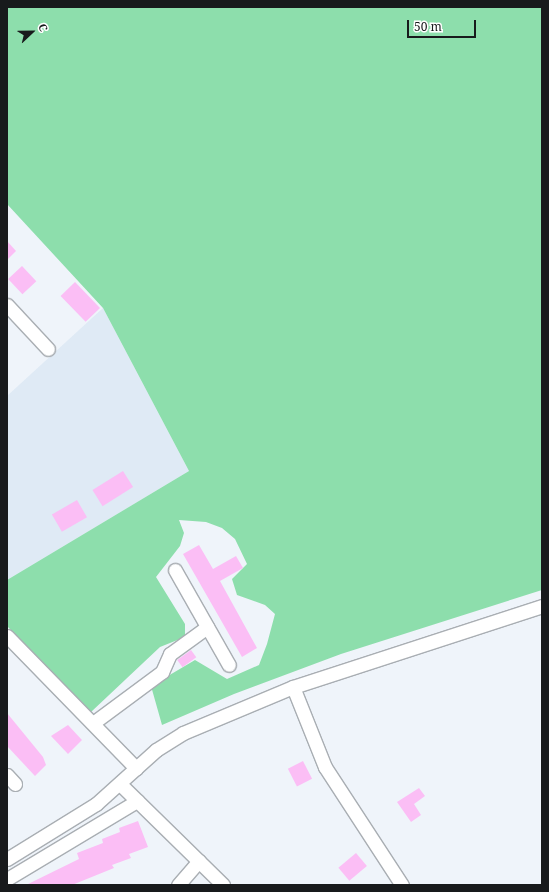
<!DOCTYPE html>
<meta charset="utf-8">
<style>
body{margin:0}
#map{position:relative;width:549px;height:892px;overflow:hidden;background:#eff4fa;font-family:"Noto Serif",serif}
div>[style]{position:absolute}
.built>*{inset:0;background:#dfeaf5}
.green>*{inset:0;background:#8ddeac}
.building>*{inset:0;background:#fbbef5;transform-origin:0 0}
.roads{filter:drop-shadow(1px 0 #a9aeb3) drop-shadow(-1px 0 #a9aeb3) drop-shadow(0 1px #a9aeb3) drop-shadow(0 -1px #a9aeb3)}
.minor>*{height:13px;margin:-6.5px;padding:0 6.5px;transform-origin:6.5px;border-radius:6.5px;background:#fff}
span{translate:-50% -50%;white-space:nowrap;text-align:center;line-height:1.15;-webkit-text-stroke:3.5px #fff;paint-order:stroke}
.frame{position:absolute;inset:0;border:8px solid #181a1c;pointer-events:none}
.north{position:absolute;left:12px;top:12px;width:40px;height:40px;-webkit-text-stroke:3px #fff;paint-order:stroke;rotate:68deg;font-size:11px;font-weight:700;line-height:16px;text-align:center;color:#181a1c}
.north::after{content:'';display:block;margin:auto;width:14px;height:18px;background:#181a1c;clip-path:polygon(50% 0,100% 100%,50% 72%,0 100%)}
.scale{position:absolute;left:407px;top:20px;width:69px;height:18px;box-sizing:border-box;border:2px solid #181a1c;border-top:0;padding-left:5px;font-size:12px;line-height:14px;white-space:nowrap;color:#181a1c;-webkit-text-stroke:3px #fff;paint-order:stroke}
</style>
<div id="map">
<div class="built">
<i style="clip-path:polygon(103px 308px,189px 471px,7px 580px,7px 396px)"></i>
</div>
<div class="green">
<i style="clip-path:polygon(7px 7px,542px 7px,542px 590px,341px 654px,234px 694px,162px 725px,151px 686px,195px 660px,227px 679px,259px 665px,267px 644px,275px 614px,265px 605px,237px 595px,232px 579px,247px 564px,235px 539px,222px 528px,206px 522px,179px 520px,184px 533px,180px 546px,156px 577px,185px 624px,185px 637px,160px 647px,91px 712px,7px 626px,7px 580px,189px 471px,103px 308px,7px 204px)"></i>
</div>
<div class="building">
<i style="clip-path:polygon(7px 241px,16px 251px,7px 260px)"></i>
<i style="left:22px;top:266px;width:21px;height:19px;rotate:47deg"></i>
<i style="left:75px;top:282px;width:36px;height:20px;rotate:46deg"></i>
<i style="left:123px;top:471px;width:19px;height:36px;rotate:58deg"></i>
<i style="left:77px;top:500px;width:20px;height:29px;rotate:60deg"></i>
<i style="clip-path:polygon(199px 545px,213px 569px,236px 556px,243px 568px,220px 581px,257px 648px,242px 657px,183px 554px)"></i>
<i style="left:191px;top:650px;width:9px;height:17px;rotate:54deg"></i>
<i style="clip-path:polygon(7px 713px,43px 757px,46px 765px,35px 776px,7px 746px)"></i>
<i style="clip-path:polygon(68px 725px,82px 740px,68px 754px,51px 736px)"></i>
<i style="left:303px;top:761px;width:20px;height:17px;rotate:63deg"></i>
<i style="clip-path:polygon(419px 788px,425px 796px,414px 804px,421px 815px,411px 822px,397px 802px)"></i>
<i style="clip-path:polygon(138px 821px,148px 847px,129px 854px,131px 858px,112px 865px,114px 868px,72px 885px,26px 885px,79px 859px,77px 853px,103px 843px,102px 839px,120px 832px,119px 828px)"></i>
<i style="left:356px;top:853px;width:17px;height:23px;rotate:50deg"></i>
</div>
<div class="roads">
<div class="minor">
<i style="left:7px;top:305px;width:60px;rotate:47deg"></i>
<i style="left:175px;top:570px;width:109px;rotate:60.4deg"></i>
<i style="left:7px;top:636px;width:185px;rotate:45.7deg"></i>
<i style="left:293px;top:687px;width:86px;rotate:68.2deg"></i>
<i style="left:325px;top:767px;width:141px;rotate:56.9deg"></i>
<i style="left:93px;top:723px;width:86px;rotate:-36.5deg"></i>
<i style="left:162px;top:672px;width:20px;rotate:-66deg"></i>
<i style="left:170px;top:654px;width:46px;rotate:-36.1deg"></i>
<i style="left:7px;top:775px;width:12px;rotate:48deg"></i>
<i style="left:120px;top:784px;width:144px;rotate:44.4deg"></i>
<i style="left:7px;top:859px;width:105px;rotate:-31.7deg"></i>
<i style="left:96px;top:804px;width:81px;rotate:-42deg"></i>
<i style="left:156px;top:750px;width:32px;rotate:-32deg"></i>
<i style="left:183px;top:733px;width:119px;rotate:-22.7deg"></i>
<i style="left:293px;top:687px;width:262px;rotate:-18deg"></i>
<i style="left:7px;top:879px;width:152px;rotate:-31deg"></i>
<i style="left:178px;top:885px;width:32px;rotate:-49deg"></i>
</div>
</div>
<div class="frame"></div>
<div class="north">С</div>
<div class="scale">50 m</div>
</div>
